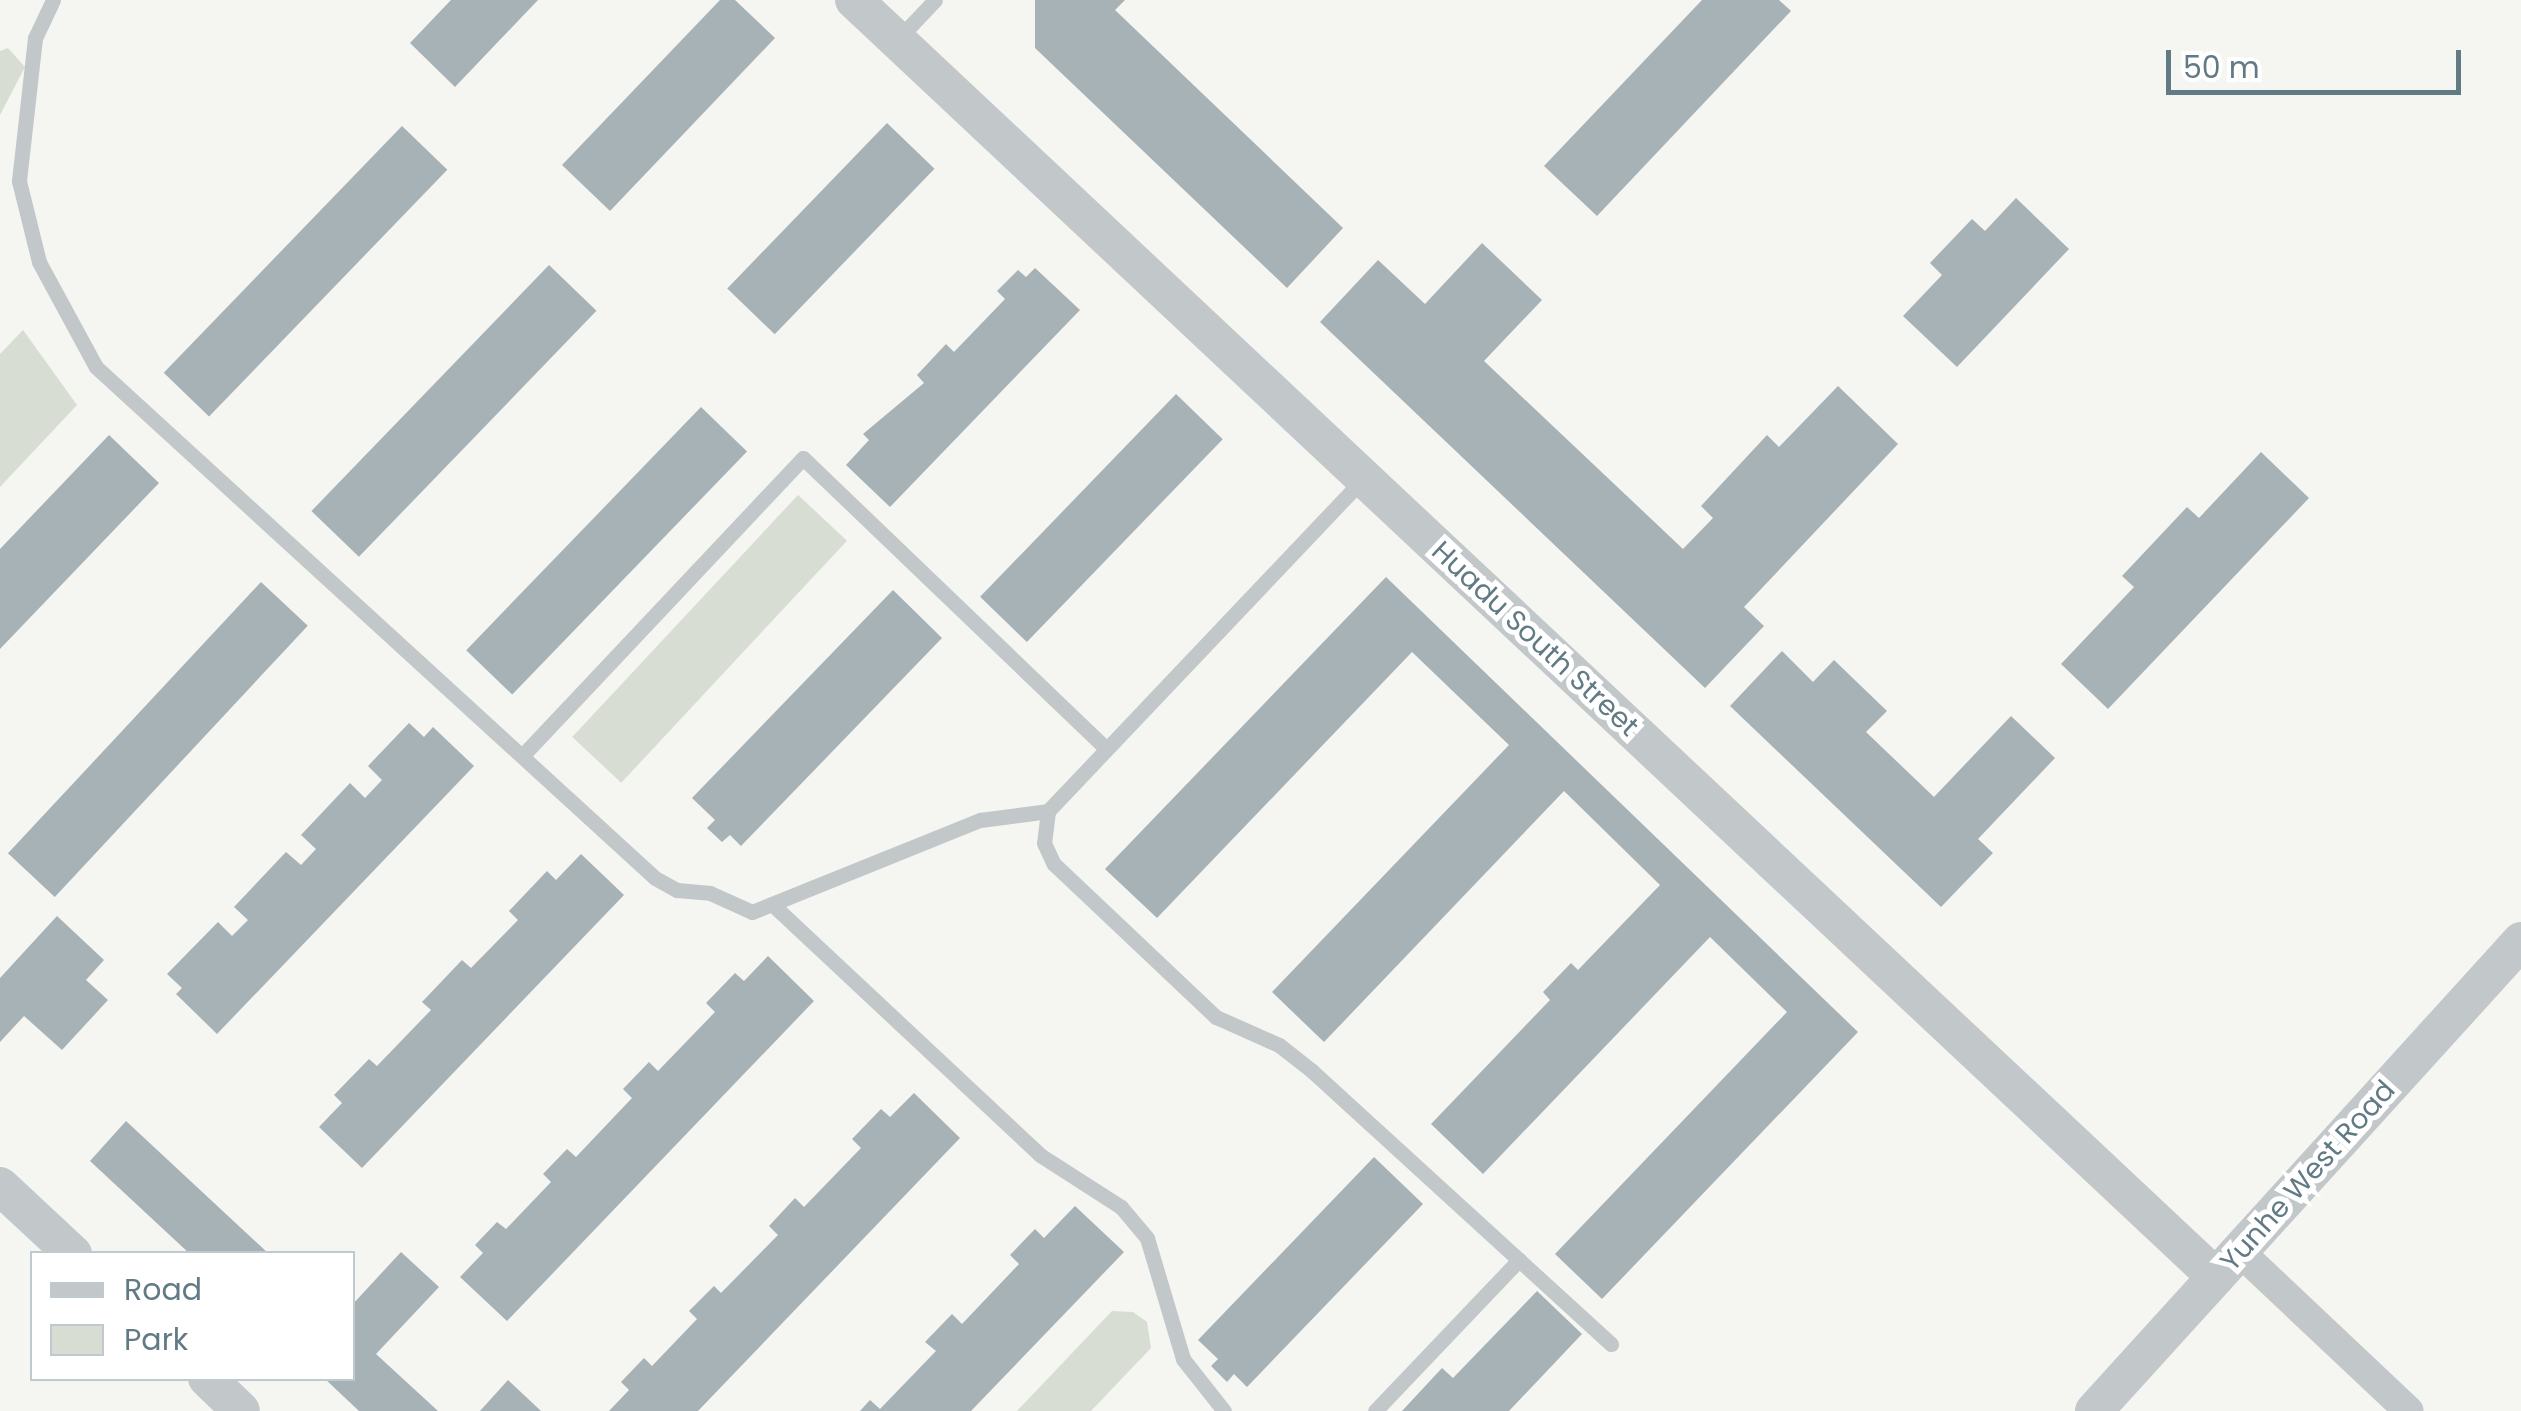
<!DOCTYPE html>
<style>
body{margin:0}
#map{position:relative;width:2521px;height:1411px;overflow:hidden;background:#f5f5f1;font-family:Poppins,sans-serif}
div>[style]{position:absolute}
.green>*{inset:0;background:#d7ddd2;transform-origin:0 0}
.building>*{inset:0;background:#a6b2b5;transform-origin:0 0}
.service>*{height:15px;margin:-7.5px;padding:0 7.5px;transform-origin:7.5px;border-radius:7.5px;background:#c2c7c9}
.minor>*{height:30px;margin:-15px;padding:0 15px;transform-origin:15px;border-radius:15px;background:#c2c7c9}
.tertiary>*{height:38px;margin:-19px;padding:0 19px;transform-origin:19px;border-radius:19px;background:#c2c7c9}
span{translate:-50% -50%;white-space:nowrap;text-align:center;line-height:1.15;-webkit-text-stroke:10px #fff;paint-order:stroke}
.street-label{font-size:28px;color:#627a84}
.legend{position:absolute;left:30px;top:1251px;width:325px;height:130px;box-sizing:border-box;background:#fff;border:2px solid #c0cace;margin:0;padding:12px 18px;list-style:none;font-size:30px;color:#627a84}
.legend li{display:flex;align-items:center;gap:20px;height:50px}
.legend b{width:50px;border:2px solid #c0cace}
.scale{position:absolute;left:2166px;top:50px;width:295px;height:45px;box-sizing:border-box;border:5px solid #627a84;border-top:0;padding-left:12px;font-size:30px;line-height:35px;white-space:nowrap;color:#627a84;-webkit-text-stroke:8px #fff;paint-order:stroke}
</style>
<div id="map">
<div class="green">
<i style="clip-path:polygon(8px 48px,25px 67px,0 115px,0 51px)"></i>
<i style="clip-path:polygon(23px 330px,77px 405px,0 487px,0 354px)"></i>
<i style="left:798px;top:495px;width:67px;height:331px;rotate:43deg"></i>
<i style="clip-path:polygon(1112px 1311px,1133px 1312px,1147px 1322px,1151px 1348px,1091px 1411px,1017px 1411px)"></i>
</div>
<div class="building">
<i style="clip-path:polygon(451px 0,538px 0,455px 87px,410px 43px)"></i>
<i style="clip-path:polygon(720px 0,735px 0,775px 38px,610px 211px,562px 165px)"></i>
<i style="clip-path:polygon(1035px 0,1125px 0,1115px 10px,1343px 228px,1287px 288px,1035px 48px)"></i>
<i style="clip-path:polygon(1702px 0,1779px 0,1791px 11px,1597px 216px,1544px 166px)"></i>
<i style="left:887px;top:123px;width:66px;height:230px;rotate:44deg"></i>
<i style="left:402px;top:126px;width:63px;height:343px;rotate:44deg"></i>
<i style="clip-path:polygon(2016px 198px,2069px 249px,1957px 367px,1903px 316px,1942px 275px,1930px 263px,1972px 219px,1985px 231px)"></i>
<i style="clip-path:polygon(1482px 243px,1542px 300px,1484px 361px,1683px 549px,1713px 518px,1701px 506px,1767px 435px,1779px 447px,1838px 386px,1898px 444px,1744px 607px,1764px 626px,1705px 688px,1320px 322px,1378px 260px,1425px 304px)"></i>
<i style="left:549px;top:265px;width:66px;height:342px;rotate:44deg"></i>
<i style="clip-path:polygon(1035px 268px,1080px 310px,890px 507px,846px 465px,869px 440px,863px 434px,924px 383px,917px 375px,946px 344px,954px 352px,1005px 299px,997px 291px,1018px 270px,1026px 277px)"></i>
<i style="left:1176px;top:394px;width:65px;height:282px;rotate:44deg"></i>
<i style="left:701px;top:407px;width:64px;height:338px;rotate:44deg"></i>
<i style="clip-path:polygon(109px 435px,159px 483px,0 649px,0 549px)"></i>
<i style="clip-path:polygon(2261px 452px,2309px 498px,2108px 709px,2061px 664px,2134px 587px,2122px 576px,2187px 507px,2199px 518px)"></i>
<i style="clip-path:polygon(1386px 577px,1858px 1032px,1602px 1299px,1555px 1254px,1787px 1012px,1710px 937px,1483px 1174px,1431px 1124px,1550px 1000px,1543px 992px,1571px 963px,1578px 970px,1660px 885px,1564px 791px,1324px 1042px,1272px 992px,1509px 745px,1412px 652px,1157px 918px,1105px 869px)"></i>
<i style="left:261px;top:582px;width:64px;height:371px;rotate:43deg"></i>
<i style="clip-path:polygon(893px 590px,942px 638px,741px 846px,730px 835px,722px 842px,707px 828px,715px 820px,692px 798px)"></i>
<i style="clip-path:polygon(1782px 651px,1813px 682px,1834px 660px,1887px 711px,1866px 732px,1934px 797px,2011px 716px,2055px 758px,1978px 839px,1993px 853px,1941px 907px,1730px 706px)"></i>
<i style="clip-path:polygon(409px 723px,424px 737px,433px 727px,474px 766px,217px 1034px,176px 994px,182px 988px,167px 974px,218px 922px,232px 936px,248px 920px,234px 907px,286px 852px,301px 865px,316px 849px,301px 835px,350px 783px,365px 798px,382px 780px,368px 766px)"></i>
<i style="clip-path:polygon(581px 854px,624px 895px,362px 1168px,319px 1127px,342px 1103px,334px 1095px,369px 1059px,377px 1066px,431px 1010px,422px 1002px,462px 960px,471px 968px,518px 920px,509px 911px,547px 871px,556px 880px)"></i>
<i style="clip-path:polygon(57px 916px,104px 960px,86px 980px,108px 1000px,62px 1050px,24px 1016px,0 1042px,0 978px)"></i>
<i style="clip-path:polygon(768px 956px,814px 1001px,507px 1321px,460px 1277px,483px 1253px,475px 1245px,497px 1222px,506px 1229px,551px 1182px,543px 1174px,567px 1149px,576px 1157px,632px 1098px,623px 1089px,649px 1062px,658px 1071px,715px 1012px,706px 1003px,735px 973px,744px 981px)"></i>
<i style="clip-path:polygon(914px 1093px,960px 1138px,698px 1411px,609px 1411px,629px 1390px,621px 1382px,644px 1358px,652px 1366px,697px 1319px,689px 1311px,714px 1286px,721px 1293px,778px 1235px,769px 1226px,795px 1198px,804px 1207px,861px 1148px,852px 1139px,881px 1109px,890px 1117px)"></i>
<i style="clip-path:polygon(126px 1121px,269px 1254px,190px 1254px,90px 1161px)"></i>
<i style="clip-path:polygon(1374px 1157px,1423px 1204px,1247px 1387px,1234px 1374px,1227px 1382px,1211px 1366px,1218px 1359px,1198px 1340px)"></i>
<i style="clip-path:polygon(1075px 1206px,1124px 1252px,971px 1411px,860px 1411px,870px 1400px,880px 1409px,936px 1351px,925px 1342px,952px 1314px,962px 1324px,1019px 1264px,1010px 1255px,1035px 1229px,1044px 1238px)"></i>
<i style="clip-path:polygon(401px 1252px,439px 1287px,376px 1354px,438px 1411px,359px 1411px,324px 1378px,352px 1378px,352px 1305px)"></i>
<i style="clip-path:polygon(1537px 1291px,1582px 1334px,1509px 1411px,1402px 1411px,1442px 1368px,1453px 1378px)"></i>
<i style="clip-path:polygon(508px 1380px,541px 1411px,480px 1411px)"></i>
</div>
<div class="service">
<i style="left:53px;top:0;width:42px;rotate:115.3deg"></i>
<i style="left:35px;top:38px;width:144px;rotate:96.4deg"></i>
<i style="left:19px;top:181px;width:83px;rotate:76.1deg"></i>
<i style="left:39px;top:262px;width:119px;rotate:61.5deg"></i>
<i style="left:96px;top:367px;width:757px;rotate:42.43deg"></i>
<i style="left:655px;top:878px;width:25px;rotate:29deg"></i>
<i style="left:677px;top:890px;width:33px;rotate:5deg"></i>
<i style="left:710px;top:893px;width:46px;rotate:24.3deg"></i>
<i style="left:752px;top:912px;width:246px;rotate:-22deg"></i>
<i style="left:980px;top:820px;width:69px;rotate:-7.5deg"></i>
<i style="left:1048px;top:811px;width:459px;rotate:-46.5deg"></i>
<i style="left:897px;top:40px;width:55px;rotate:-46.5deg"></i>
<i style="left:523px;top:755px;width:408px;rotate:-46.7deg"></i>
<i style="left:803px;top:458px;width:420px;rotate:43.8deg"></i>
<i style="left:1048px;top:811px;width:32px;rotate:97deg"></i>
<i style="left:1044px;top:843px;width:23px;rotate:65deg"></i>
<i style="left:1054px;top:864px;width:223px;rotate:43.4deg"></i>
<i style="left:1216px;top:1017px;width:69px;rotate:24deg"></i>
<i style="left:1279px;top:1045px;width:42px;rotate:38.2deg"></i>
<i style="left:1312px;top:1071px;width:405px;rotate:42.4deg"></i>
<i style="left:773px;top:905px;width:366px;rotate:43.1deg"></i>
<i style="left:1040px;top:1155px;width:96px;rotate:32.7deg"></i>
<i style="left:1121px;top:1207px;width:40px;rotate:50deg"></i>
<i style="left:1147px;top:1238px;width:126px;rotate:73.4deg"></i>
<i style="left:1183px;top:1359px;width:66px;rotate:51.7deg"></i>
<i style="left:1375px;top:1411px;width:209px;rotate:-46.4deg"></i>
</div>
<div class="minor">
<i style="left:2239px;top:1251px;width:233px;rotate:43.3deg"></i>
</div>
<div class="tertiary">
<i style="left:854px;top:0;width:1867px;rotate:43.16deg"></i>
<i style="left:0;top:1186px;width:100px;rotate:43deg"></i>
<i style="left:207px;top:1378px;width:47px;rotate:44.1deg"></i>
<i style="left:2094px;top:1411px;width:635px;rotate:-47.74deg"></i>
</div>
<div class="street-label">
<span style="left:1535px;top:639px;rotate:43deg">Huadu South Street</span>
<span style="left:2308px;top:1176px;rotate:-48deg">Yunhe West Road</span>
</div>
<ul class="legend">
<li><b style="height:12px;background:#c2c7c9"></b>Road</li>
<li><b style="height:28px;background:#d7ddd2"></b>Park</li>
</ul>
<div class="scale">50 m</div>
</div>
